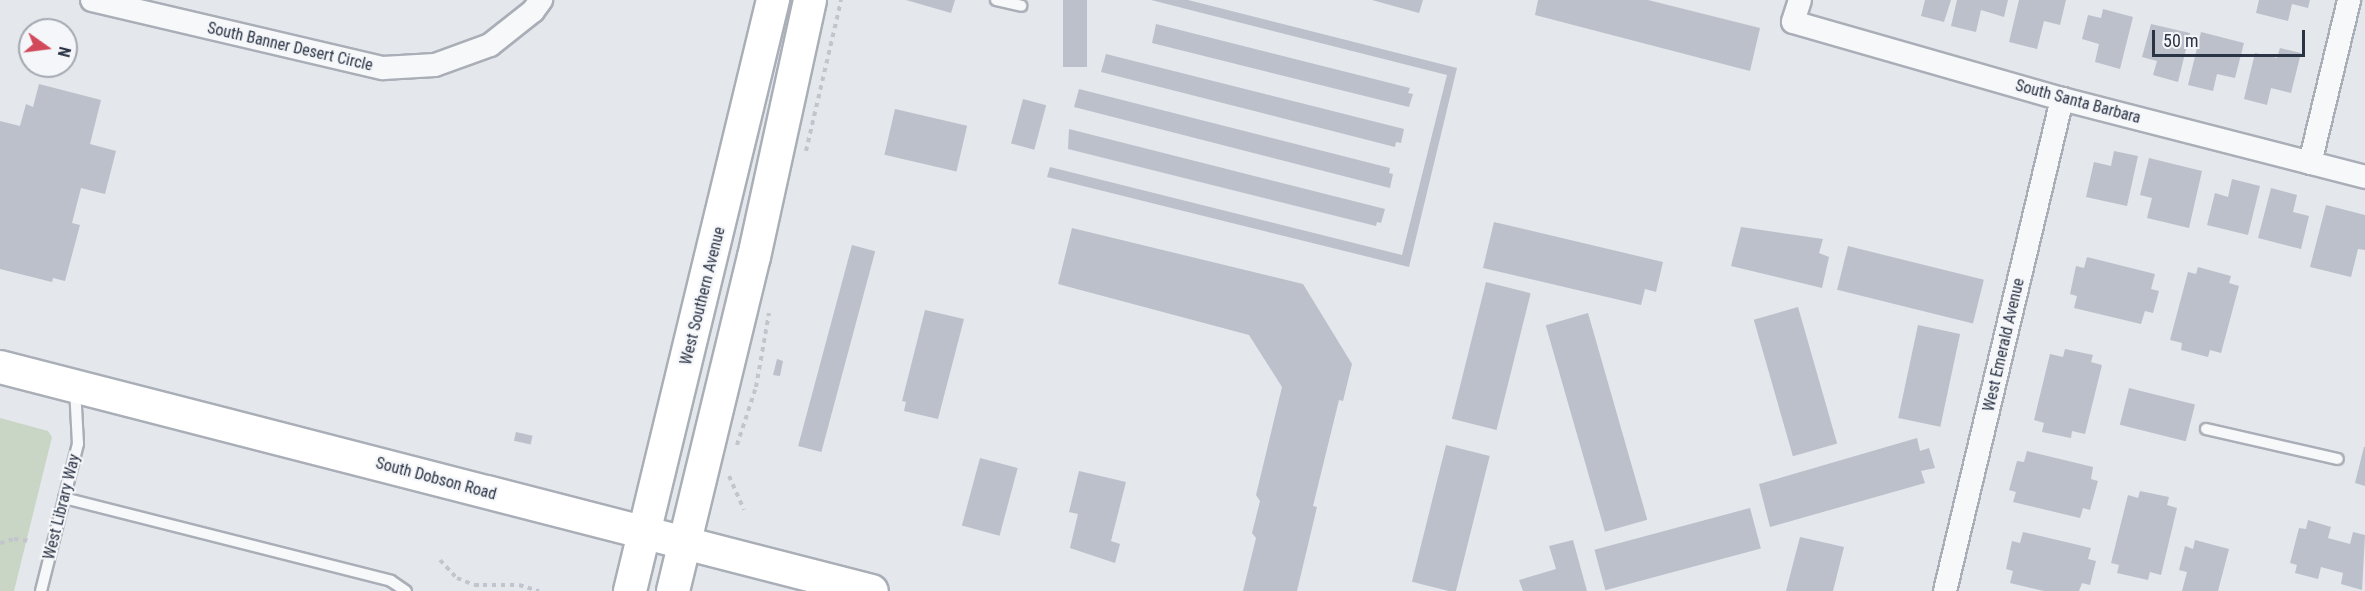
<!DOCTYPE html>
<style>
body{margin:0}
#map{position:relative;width:2365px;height:591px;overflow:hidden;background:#e4e7ec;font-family:"Roboto Condensed",sans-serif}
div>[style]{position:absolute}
.green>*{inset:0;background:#c9d6c5}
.building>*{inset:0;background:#bbc0ca;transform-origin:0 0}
.path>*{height:4px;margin-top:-2px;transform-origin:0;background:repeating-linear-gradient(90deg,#c2c5cb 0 4.5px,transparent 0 9px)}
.roads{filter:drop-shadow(2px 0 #a9aeb7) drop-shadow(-2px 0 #a9aeb7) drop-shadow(0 2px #a9aeb7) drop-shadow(0 -2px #a9aeb7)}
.lane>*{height:10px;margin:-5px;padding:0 5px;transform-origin:5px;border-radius:5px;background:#f7f8fa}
.street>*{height:22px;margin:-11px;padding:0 11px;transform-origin:11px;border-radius:11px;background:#f7f8fa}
.secondary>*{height:32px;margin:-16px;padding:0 16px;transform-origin:16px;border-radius:16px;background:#fff}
span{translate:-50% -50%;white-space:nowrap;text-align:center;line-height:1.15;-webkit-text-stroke:4.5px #f4f6f9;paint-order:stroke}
.street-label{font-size:16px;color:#2b3445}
.north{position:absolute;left:18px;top:18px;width:60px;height:60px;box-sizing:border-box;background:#f4f6f9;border:2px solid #a4a8b1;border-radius:50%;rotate:104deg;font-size:16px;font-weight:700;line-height:24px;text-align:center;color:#2b3445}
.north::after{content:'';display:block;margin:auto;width:21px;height:27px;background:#d1495b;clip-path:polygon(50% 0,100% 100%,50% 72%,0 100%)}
.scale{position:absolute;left:2152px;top:30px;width:153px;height:27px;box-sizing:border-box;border:3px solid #2b3445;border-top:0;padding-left:8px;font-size:18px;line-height:21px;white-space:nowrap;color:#2b3445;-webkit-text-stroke:4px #f4f6f9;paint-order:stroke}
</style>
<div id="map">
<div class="green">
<i style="clip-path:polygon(0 418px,48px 431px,52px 437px,14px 591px,0 591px)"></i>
</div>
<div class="building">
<i style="clip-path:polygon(906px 0,955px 0,951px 13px)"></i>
<i style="left:1063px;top:0;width:24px;height:67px"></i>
<i style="clip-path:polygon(1151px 0,1188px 0,1457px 68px,1409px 267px,1047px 177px,1050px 167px,1402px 255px,1447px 75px)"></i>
<i style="clip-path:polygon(1372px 0,1423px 0,1419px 13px)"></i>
<i style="clip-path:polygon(1538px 0,1648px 0,1760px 28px,1750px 71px,1535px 15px)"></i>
<i style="clip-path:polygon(1925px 0,1951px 0,1944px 22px,1921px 16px)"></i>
<i style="clip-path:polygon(1957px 0,2008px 0,2004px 17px,1981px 10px,1976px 32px,1951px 26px)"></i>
<i style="clip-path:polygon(2019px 0,2066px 0,2060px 25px,2044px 21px,2037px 49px,2009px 42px)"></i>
<i style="clip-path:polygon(2259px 0,2310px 0,2308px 8px,2292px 4px,2288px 21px,2256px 13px)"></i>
<i style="clip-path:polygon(2103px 9px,2133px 17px,2120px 69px,2095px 62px,2099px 44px,2082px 39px,2088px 15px,2101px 18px)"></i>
<i style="clip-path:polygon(1156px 24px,1410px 88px,1408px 93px,1413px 94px,1409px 107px,1152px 43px)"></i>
<i style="clip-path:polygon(2151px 24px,2190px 33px,2178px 82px,2153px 75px,2157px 61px,2142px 57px)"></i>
<i style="clip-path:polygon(2201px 32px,2244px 43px,2235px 78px,2217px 74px,2213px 91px,2188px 85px)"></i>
<i style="clip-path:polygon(2280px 48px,2301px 53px,2291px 93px,2271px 88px,2267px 105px,2244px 99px,2255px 53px,2277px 58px)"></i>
<i style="clip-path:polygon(1106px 54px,1404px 129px,1401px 143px,1396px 142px,1395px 147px,1101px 72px)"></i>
<i style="clip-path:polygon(39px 84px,101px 100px,90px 144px,116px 151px,105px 194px,81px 188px,72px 223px,80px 225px,65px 281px,53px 278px,52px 282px,0 269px,0 121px,20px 126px,26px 104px,33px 107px)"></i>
<i style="clip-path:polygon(1079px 89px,1390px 168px,1389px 173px,1393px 174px,1390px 188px,1074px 107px)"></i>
<i style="left:1023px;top:99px;width:24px;height:46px;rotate:15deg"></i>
<i style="left:895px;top:109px;width:74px;height:47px;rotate:13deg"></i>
<i style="clip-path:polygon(1069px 129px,1385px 209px,1381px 223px,1377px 222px,1376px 226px,1068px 149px)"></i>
<i style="clip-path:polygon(2114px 151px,2138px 156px,2127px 206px,2086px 197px,2094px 162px,2111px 166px)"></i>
<i style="clip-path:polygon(2149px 158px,2202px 171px,2189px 228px,2147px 218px,2152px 198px,2140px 195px)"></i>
<i style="clip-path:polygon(2232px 179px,2260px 186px,2248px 235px,2207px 225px,2215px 193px,2228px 197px)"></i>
<i style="clip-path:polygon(2271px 188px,2297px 195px,2293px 212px,2309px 216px,2301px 249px,2258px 238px)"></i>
<i style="clip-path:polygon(2326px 205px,2365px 215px,2365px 250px,2358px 249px,2351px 277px,2310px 267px)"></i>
<i style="clip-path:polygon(1494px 222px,1663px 262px,1656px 292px,1645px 289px,1641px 305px,1483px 268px)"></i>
<i style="clip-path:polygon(1741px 227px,1823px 239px,1819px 253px,1829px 257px,1822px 288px,1731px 266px)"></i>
<i style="clip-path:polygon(1072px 228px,1303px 284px,1352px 364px,1343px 401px,1339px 400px,1313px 506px,1317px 507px,1297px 591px,1243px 591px,1256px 538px,1252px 533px,1260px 501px,1256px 495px,1282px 387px,1249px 335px,1058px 284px)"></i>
<i style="left:852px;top:245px;width:24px;height:208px;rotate:15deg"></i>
<i style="left:1848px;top:246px;width:140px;height:45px;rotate:14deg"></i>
<i style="clip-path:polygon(2087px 257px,2155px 274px,2151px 289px,2159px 291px,2153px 313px,2145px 311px,2141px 324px,2074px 308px,2077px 296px,2070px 294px,2076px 266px,2084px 268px)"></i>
<i style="clip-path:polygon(2198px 267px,2231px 276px,2229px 283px,2239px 286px,2221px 353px,2210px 350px,2208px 357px,2181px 350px,2182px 343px,2170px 340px,2188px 272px,2196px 274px)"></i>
<i style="left:1486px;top:282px;width:46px;height:141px;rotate:14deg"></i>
<i style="left:1798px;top:307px;width:142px;height:46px;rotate:74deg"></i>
<i style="clip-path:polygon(925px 310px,964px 319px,938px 419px,904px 411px,906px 402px,902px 401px)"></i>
<i style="left:1588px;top:313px;width:215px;height:44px;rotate:74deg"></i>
<i style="left:1918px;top:325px;width:43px;height:95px;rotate:12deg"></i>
<i style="clip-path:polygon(2065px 349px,2093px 355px,2091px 362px,2102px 365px,2085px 434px,2072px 431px,2071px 438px,2042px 432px,2044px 423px,2034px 420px,2050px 354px,2063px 357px)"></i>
<i style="clip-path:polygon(777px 359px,783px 361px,780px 376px,773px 375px)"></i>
<i style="left:2129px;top:388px;width:68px;height:38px;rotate:14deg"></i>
<i style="left:516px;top:432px;width:17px;height:9px;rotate:13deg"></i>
<i style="clip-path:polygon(1917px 438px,1920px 451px,1929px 448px,1935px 468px,1921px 471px,1925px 483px,1770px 527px,1759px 484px)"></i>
<i style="left:1446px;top:445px;width:45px;height:141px;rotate:14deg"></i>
<i style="clip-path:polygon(2364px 447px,2365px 447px,2365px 486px,2355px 483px)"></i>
<i style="clip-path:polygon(2027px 451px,2093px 467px,2091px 479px,2098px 481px,2090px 510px,2083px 508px,2080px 518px,2013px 502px,2016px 492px,2009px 490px,2017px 461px,2024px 462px)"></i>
<i style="left:980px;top:458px;width:39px;height:70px;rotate:15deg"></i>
<i style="clip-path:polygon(1079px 471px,1126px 482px,1111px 541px,1120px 544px,1115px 563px,1070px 548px,1078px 514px,1069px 512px)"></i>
<i style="clip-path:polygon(2140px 491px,2169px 497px,2167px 505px,2177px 508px,2161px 575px,2150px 572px,2148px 580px,2117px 573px,2119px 565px,2111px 563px,2128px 495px,2138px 498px)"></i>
<i style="left:1750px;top:508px;width:42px;height:161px;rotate:75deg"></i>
<i style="clip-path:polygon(2308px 520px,2331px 527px,2328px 538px,2350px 544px,2353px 532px,2365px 535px,2362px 590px,2341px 584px,2343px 573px,2321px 567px,2318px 579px,2295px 573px,2297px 565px,2290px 563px,2299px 528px,2306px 529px)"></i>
<i style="clip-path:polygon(2023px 532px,2091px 548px,2088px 559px,2096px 561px,2090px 585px,2082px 583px,2079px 591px,2044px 591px,2010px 583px,2013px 571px,2006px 569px,2012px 541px,2020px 543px)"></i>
<i style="clip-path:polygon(1800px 537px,1844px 547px,1833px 591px,1786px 591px)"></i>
<i style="clip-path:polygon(1573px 540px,1587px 591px,1523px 591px,1519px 580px,1556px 569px,1549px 546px)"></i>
<i style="clip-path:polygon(2195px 540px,2229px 549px,2218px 591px,2182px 591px,2187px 572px,2179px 570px,2185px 546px,2193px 549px)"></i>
</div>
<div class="path">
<i style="left:806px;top:151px;width:155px;rotate:-76.9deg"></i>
<i style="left:737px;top:445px;width:61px;rotate:-71.9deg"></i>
<i style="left:756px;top:387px;width:75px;rotate:-80deg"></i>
<i style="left:729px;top:476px;width:37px;rotate:66deg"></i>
<i style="left:0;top:543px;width:15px;rotate:-16deg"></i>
<i style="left:14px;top:539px;width:16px;rotate:7deg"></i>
<i style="left:440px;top:560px;width:25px;rotate:47deg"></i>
<i style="left:457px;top:578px;width:18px;rotate:22deg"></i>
<i style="left:474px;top:585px;width:45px"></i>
<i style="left:519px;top:585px;width:21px;rotate:17deg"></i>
</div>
<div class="roads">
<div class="lane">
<i style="left:996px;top:0;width:26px;rotate:13deg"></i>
<i style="left:2206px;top:429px;width:135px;rotate:12.8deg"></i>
<i style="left:64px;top:498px;width:337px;rotate:14.2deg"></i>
<i style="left:391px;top:581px;width:18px;rotate:34deg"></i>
<i style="left:41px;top:591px;width:152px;rotate:-75.9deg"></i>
<i style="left:78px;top:444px;width:55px;rotate:-93.1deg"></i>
</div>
<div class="street">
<i style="left:92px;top:0;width:299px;rotate:13.2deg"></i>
<i style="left:383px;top:68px;width:52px;rotate:-3.3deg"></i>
<i style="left:435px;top:65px;width:59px;rotate:-20deg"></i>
<i style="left:490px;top:45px;width:55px;rotate:-38.3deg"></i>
<i style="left:533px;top:11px;width:14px;rotate:-54deg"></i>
<i style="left:1800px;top:0;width:23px;rotate:108deg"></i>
<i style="left:1793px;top:22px;width:280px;rotate:16deg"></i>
<i style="left:2062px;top:99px;width:313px;rotate:14.4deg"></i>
<i style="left:2310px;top:163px;width:168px;rotate:-76.5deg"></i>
<i style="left:1945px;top:591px;width:506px;rotate:-76.62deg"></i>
</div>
<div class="secondary">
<i style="left:0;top:367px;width:900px;rotate:14.41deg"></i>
<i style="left:630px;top:591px;width:608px;rotate:-76.4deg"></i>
<i style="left:673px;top:591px;width:344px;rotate:-76.4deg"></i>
<i style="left:754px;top:257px;width:263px;rotate:-77.7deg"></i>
</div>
</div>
<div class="street-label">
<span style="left:290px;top:47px;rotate:13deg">South Banner Desert Circle</span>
<span style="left:2078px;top:102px;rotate:15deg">South Santa Barbara</span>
<span style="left:703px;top:296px;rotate:-76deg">West Southern Avenue</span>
<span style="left:2004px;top:345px;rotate:-77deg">West Emerald Avenue</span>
<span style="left:436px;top:479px;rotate:15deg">South Dobson Road</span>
<span style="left:62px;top:507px;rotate:-76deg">West Library Way</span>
</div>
<div class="north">N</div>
<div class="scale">50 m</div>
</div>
